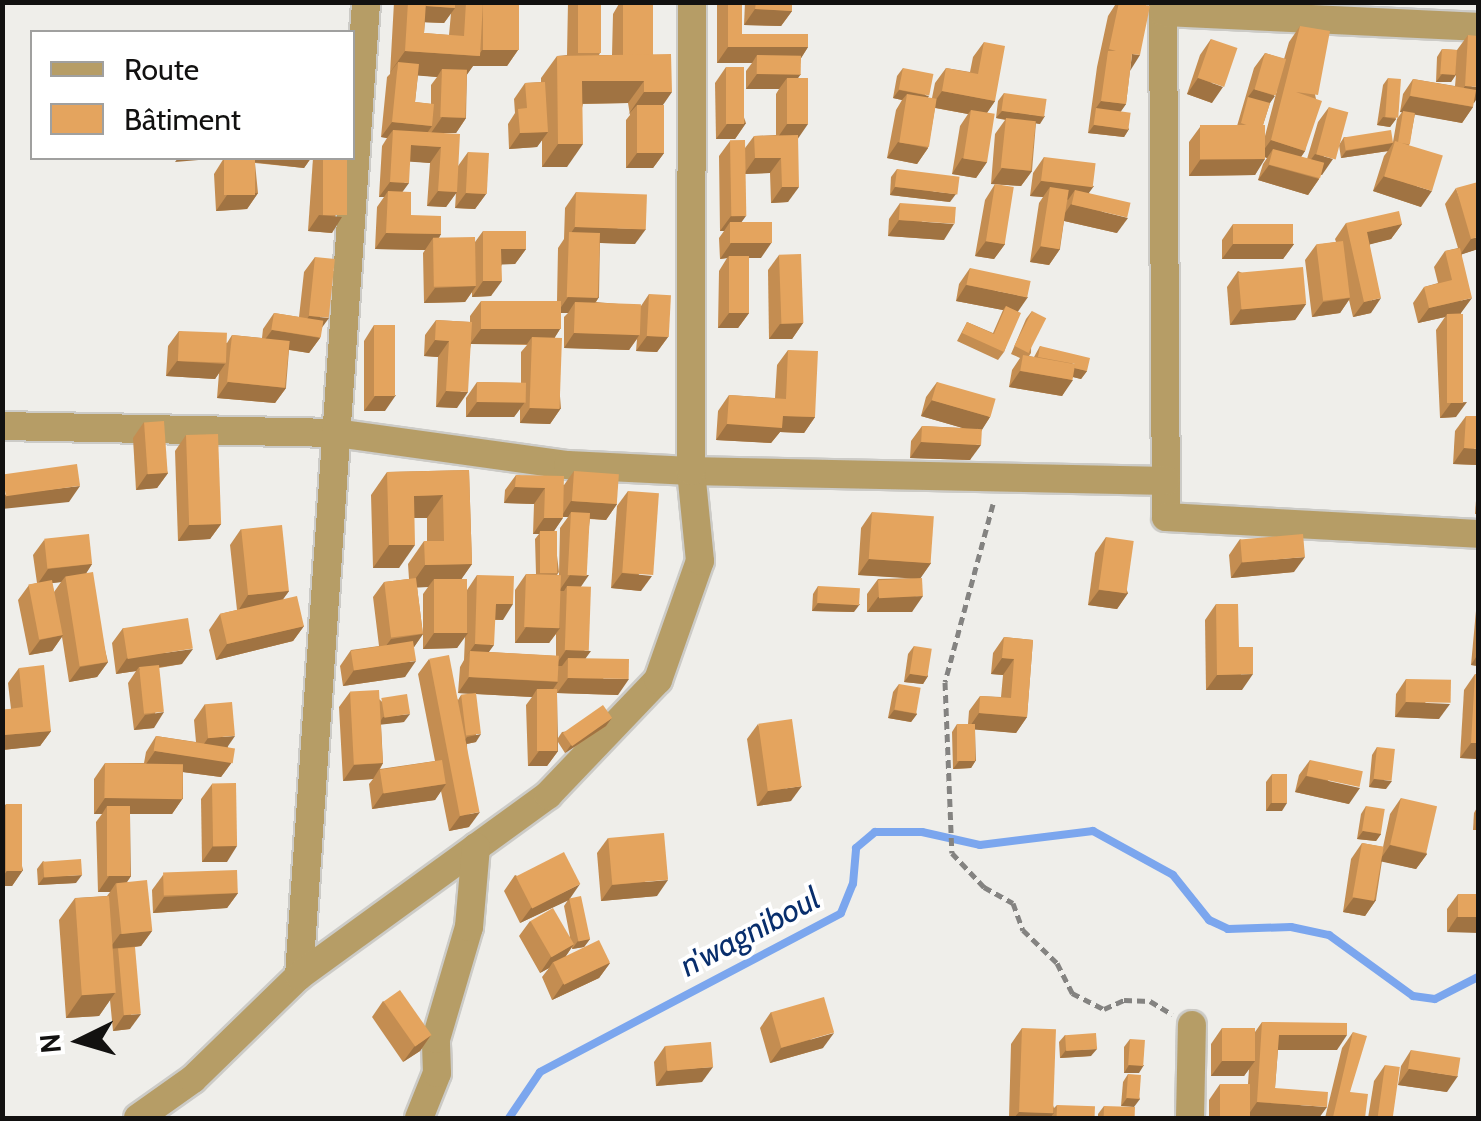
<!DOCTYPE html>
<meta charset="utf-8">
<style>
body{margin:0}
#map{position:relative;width:1481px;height:1121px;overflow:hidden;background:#efeeea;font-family:Cabin,sans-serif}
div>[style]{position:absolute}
.stream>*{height:8px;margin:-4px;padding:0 4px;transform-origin:4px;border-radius:4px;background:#7ba6ee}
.path>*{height:5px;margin-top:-2.5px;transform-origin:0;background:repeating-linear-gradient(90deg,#848381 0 8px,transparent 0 13px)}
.roads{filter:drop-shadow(2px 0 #cccbc7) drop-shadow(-2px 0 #cccbc7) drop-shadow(0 2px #cccbc7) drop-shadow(0 -2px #cccbc7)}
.minor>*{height:28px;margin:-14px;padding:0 14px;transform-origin:14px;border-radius:14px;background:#b69d66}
.wall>*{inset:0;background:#c48d51}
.shaded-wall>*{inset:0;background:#a07342}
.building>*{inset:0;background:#e4a45e;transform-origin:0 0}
span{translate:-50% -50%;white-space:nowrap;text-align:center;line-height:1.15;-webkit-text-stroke:8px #fff;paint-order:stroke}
.water-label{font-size:32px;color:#082e6c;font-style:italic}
.frame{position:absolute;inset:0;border:5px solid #121110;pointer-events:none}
.legend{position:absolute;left:30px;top:30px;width:325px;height:130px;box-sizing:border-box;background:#fff;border:2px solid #a0a09f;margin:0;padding:12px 18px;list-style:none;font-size:30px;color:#121110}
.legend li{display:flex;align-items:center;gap:20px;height:50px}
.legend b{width:50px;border:2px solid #a0a09f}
.north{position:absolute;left:30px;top:991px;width:100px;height:100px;-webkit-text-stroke:8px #fff;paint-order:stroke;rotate:265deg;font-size:28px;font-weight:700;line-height:40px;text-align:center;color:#121110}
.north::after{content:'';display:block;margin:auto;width:35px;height:45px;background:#121110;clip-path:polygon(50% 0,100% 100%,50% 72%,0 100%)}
</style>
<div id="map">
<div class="stream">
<i style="left:509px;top:1118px;width:55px;rotate:-56deg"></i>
<i style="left:540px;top:1072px;width:340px;rotate:-27.8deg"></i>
<i style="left:841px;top:913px;width:31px;rotate:-68deg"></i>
<i style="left:853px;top:884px;width:36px;rotate:-85deg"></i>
<i style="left:856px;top:848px;width:25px;rotate:-40deg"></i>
<i style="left:875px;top:832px;width:47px"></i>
<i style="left:922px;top:832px;width:59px;rotate:12.6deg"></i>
<i style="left:980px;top:845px;width:114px;rotate:-7.1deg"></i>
<i style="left:1093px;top:831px;width:91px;rotate:28.8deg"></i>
<i style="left:1173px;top:875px;width:58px;rotate:51.3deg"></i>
<i style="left:1209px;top:920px;width:21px;rotate:25deg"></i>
<i style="left:1228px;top:929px;width:63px;rotate:-1.8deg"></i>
<i style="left:1291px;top:927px;width:39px;rotate:12deg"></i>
<i style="left:1329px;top:935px;width:104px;rotate:36deg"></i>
<i style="left:1413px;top:996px;width:22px;rotate:8deg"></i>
<i style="left:1435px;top:999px;width:48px;rotate:-27.1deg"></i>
</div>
<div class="path">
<i style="left:993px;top:504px;width:184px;rotate:105.1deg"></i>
<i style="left:945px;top:682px;width:171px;rotate:87.7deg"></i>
<i style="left:952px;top:853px;width:47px;rotate:46.7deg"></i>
<i style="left:984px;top:887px;width:33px;rotate:29deg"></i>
<i style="left:1013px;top:903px;width:29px;rotate:70deg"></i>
<i style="left:1023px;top:930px;width:47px;rotate:44.1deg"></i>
<i style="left:1057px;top:963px;width:34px;rotate:63deg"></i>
<i style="left:1072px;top:993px;width:36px;rotate:27deg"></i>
<i style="left:1104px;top:1009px;width:22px;rotate:-24deg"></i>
<i style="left:1124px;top:1000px;width:26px;rotate:2deg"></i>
<i style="left:1150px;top:1001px;width:26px;rotate:31deg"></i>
</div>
<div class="roads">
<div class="minor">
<i style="left:1163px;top:2px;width:515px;rotate:89.67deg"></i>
<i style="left:1166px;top:517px;width:312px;rotate:3.1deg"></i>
<i style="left:1163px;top:12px;width:315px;rotate:2.7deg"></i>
<i style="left:2px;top:426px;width:334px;rotate:1.2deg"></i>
<i style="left:336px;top:433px;width:234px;rotate:7.9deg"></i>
<i style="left:568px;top:465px;width:123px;rotate:2.8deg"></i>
<i style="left:691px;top:471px;width:475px;rotate:1.2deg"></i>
<i style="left:299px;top:976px;width:976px;rotate:-86.06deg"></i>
<i style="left:138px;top:1118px;width:67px;rotate:-35.3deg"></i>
<i style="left:193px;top:1079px;width:148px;rotate:-44.2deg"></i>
<i style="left:299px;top:976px;width:308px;rotate:-36deg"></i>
<i style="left:548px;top:795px;width:159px;rotate:-46.3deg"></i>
<i style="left:658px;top:680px;width:126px;rotate:-70.6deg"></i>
<i style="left:700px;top:561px;width:90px;rotate:-95.7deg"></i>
<i style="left:691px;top:471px;width:469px;rotate:-89.9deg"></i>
<i style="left:419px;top:1118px;width:48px;rotate:-68.2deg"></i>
<i style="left:437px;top:1073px;width:34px;rotate:-92deg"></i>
<i style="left:436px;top:1039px;width:117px;rotate:-73.6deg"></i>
<i style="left:469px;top:927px;width:80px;rotate:-85deg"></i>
<i style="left:1190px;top:1118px;width:93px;rotate:-88.8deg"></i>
</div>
</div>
<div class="wall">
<i style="clip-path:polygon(evenodd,394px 2px,519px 2px,518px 50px,507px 66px,473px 66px,467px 74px,466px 118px,456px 133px,440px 133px,458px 166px,468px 152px,486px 194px,475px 209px,455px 208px,456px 193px,446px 207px,427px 206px,430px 163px,410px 161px,402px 192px,411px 215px,441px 234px,439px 238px,475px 242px,483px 231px,526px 249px,515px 264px,502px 264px,491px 296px,472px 297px,472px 292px,465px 302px,424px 303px,423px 253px,425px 250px,375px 249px,377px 207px,384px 197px,379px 197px,382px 146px,387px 138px,381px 137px,387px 77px,390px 74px,394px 2px,451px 13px,449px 35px,424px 33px,425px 22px,444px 23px,451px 13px,394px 2px,418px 75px,437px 77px,431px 85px,431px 104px,415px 102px,418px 75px)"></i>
<i style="clip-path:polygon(568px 2px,601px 2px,600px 53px,599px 55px,612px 55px,613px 14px,620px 2px,653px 2px,653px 54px,663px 105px,664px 153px,653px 168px,626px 168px,626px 120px,630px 115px,628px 103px,583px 104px,567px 167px,542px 167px,542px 140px,537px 147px,509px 149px,508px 124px,515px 113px,514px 99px,525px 83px,541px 82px,541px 78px,557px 56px,567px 55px)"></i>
<i style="clip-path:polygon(719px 2px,742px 2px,742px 34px,808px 47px,801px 58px,798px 78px,798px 138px,788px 202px,771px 203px,770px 173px,745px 174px,741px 222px,761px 258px,749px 258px,749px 313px,738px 328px,718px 328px,719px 271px,727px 258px,720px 259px,719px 238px,724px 231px,720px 231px,719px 156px,730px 141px,745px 148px,754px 136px,776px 135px,776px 94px,779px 89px,746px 89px,746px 71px,752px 63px,717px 63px,717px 5px)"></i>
<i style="clip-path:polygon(745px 2px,792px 2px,792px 11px,781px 26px,744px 25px)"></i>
<i style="clip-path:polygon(1117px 2px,1132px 2px,1130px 71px,1126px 104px,1120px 112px,1129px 129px,1124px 137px,1088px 133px,1097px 67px,1108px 16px)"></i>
<i style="clip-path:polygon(evenodd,1300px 26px,1316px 99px,1305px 151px,1301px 157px,1307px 159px,1318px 122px,1329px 107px,1322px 175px,1321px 174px,1319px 179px,1308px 195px,1258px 180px,1263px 164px,1267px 158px,1265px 157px,1255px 175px,1189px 176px,1189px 142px,1200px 127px,1237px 126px,1254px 68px,1265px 53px,1284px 59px,1289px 42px,1300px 26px,1277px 90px,1265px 136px,1263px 125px,1270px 103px,1277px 90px)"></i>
<i style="clip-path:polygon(1468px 35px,1473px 107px,1462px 123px,1415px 114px,1409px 145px,1421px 207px,1373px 191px,1384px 156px,1393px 144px,1388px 151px,1341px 158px,1339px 145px,1344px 137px,1393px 142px,1397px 119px,1402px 112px,1400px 112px,1403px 94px,1413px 79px,1455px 86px,1456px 75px,1451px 82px,1436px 82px,1437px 57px,1442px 49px,1457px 50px)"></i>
<i style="clip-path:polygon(1211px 39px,1212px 103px,1187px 94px,1200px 55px)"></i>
<i style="clip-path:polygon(984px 42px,995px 101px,987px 113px,987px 162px,976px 178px,952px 174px,960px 126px,968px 114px,935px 108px,928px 148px,917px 164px,887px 158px,896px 110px,902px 100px,893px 98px,897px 76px,903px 68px,928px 98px,932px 98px,935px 83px,946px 68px,970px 72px,973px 57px)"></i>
<i style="clip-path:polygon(726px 67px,746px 123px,735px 139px,716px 139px,715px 83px)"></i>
<i style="clip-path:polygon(1388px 78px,1396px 119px,1390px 127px,1377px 125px,1383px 85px)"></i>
<i style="clip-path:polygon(1004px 93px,1040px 124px,1036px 123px,1032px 171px,1021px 186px,995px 184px,1005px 244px,994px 259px,975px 256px,985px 200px,995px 184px,991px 184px,995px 134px,1005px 120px,996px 118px,998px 101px)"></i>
<i style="clip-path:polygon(1044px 157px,1089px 193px,1117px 233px,1064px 221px,1060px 249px,1049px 265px,1030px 262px,1039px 203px,1043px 197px,1030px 196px,1033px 173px)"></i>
<i style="clip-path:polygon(224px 158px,311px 158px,304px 168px,255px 163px,258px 193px,247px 209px,216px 211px,214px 174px)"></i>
<i style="clip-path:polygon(313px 158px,347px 158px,332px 233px,308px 231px)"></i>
<i style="clip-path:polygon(897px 169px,950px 202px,890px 195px,891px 177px)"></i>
<i style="clip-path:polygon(1456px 188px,1478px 249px,1462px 254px,1461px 313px,1456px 417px,1440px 418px,1436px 330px,1445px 317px,1418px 323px,1413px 303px,1424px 287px,1438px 283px,1434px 267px,1445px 251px,1458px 248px,1445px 204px)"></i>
<i style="clip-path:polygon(576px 192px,635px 244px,600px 243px,599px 297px,596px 302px,641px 306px,649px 294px,668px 337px,657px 352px,636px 351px,637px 339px,629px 350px,564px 348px,564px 317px,568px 313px,561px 313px,560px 329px,555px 337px,561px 408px,550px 424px,520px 423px,520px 409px,514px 417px,466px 417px,466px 398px,477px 382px,521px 383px,521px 352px,527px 345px,471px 344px,457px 408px,436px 407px,438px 357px,424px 356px,425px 335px,436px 320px,470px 322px,470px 316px,481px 301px,557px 301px,558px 248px,564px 239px,565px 208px)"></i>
<i style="clip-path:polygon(900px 203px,944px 240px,888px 236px,889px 219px)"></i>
<i style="clip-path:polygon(1346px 223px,1402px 224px,1391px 239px,1370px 244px,1371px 313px,1353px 317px,1349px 300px,1340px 313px,1312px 317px,1305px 260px,1316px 245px,1336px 242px,1335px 239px)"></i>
<i style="clip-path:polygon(1233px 224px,1294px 244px,1283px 259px,1222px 259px,1222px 240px)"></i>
<i style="clip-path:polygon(779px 255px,803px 323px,792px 339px,769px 339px,768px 270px)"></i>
<i style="clip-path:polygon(315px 257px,321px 329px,320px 338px,309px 353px,289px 350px,286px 388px,275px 403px,217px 398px,219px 373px,215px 379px,166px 376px,168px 346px,179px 331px,227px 343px,232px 335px,262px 338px,263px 329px,274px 313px,299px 317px,304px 272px)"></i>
<i style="clip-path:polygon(970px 268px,1018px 311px,1004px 352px,998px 360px,957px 341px,967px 322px,993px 333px,1003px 310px,956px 301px,959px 284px)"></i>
<i style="clip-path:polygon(1238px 271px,1306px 304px,1295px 320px,1230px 325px,1227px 287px)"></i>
<i style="clip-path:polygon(1032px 311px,1031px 353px,1029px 356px,1034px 357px,1040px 346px,1087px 371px,1081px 379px,1073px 377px,1062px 396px,1009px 387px,1012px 370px,1020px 358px,1011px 354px,1026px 319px)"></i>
<i style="clip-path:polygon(374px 325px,385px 411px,364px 411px,364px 341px)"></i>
<i style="clip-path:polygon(788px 350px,815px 417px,804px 433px,780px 432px,771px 443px,716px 440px,718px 411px,729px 395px,775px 398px,777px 365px)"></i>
<i style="clip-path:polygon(937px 382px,990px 417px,982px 429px,970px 460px,910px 458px,911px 441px,922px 426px,963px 428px,921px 416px,926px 397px)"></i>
<i style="clip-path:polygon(1466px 416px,1478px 465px,1453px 464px,1455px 431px)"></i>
<i style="clip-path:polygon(144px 422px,168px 473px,157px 488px,136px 490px,133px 438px)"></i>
<i style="clip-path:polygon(186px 435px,221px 524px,210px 539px,178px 541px,175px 451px)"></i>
<i style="clip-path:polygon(evenodd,469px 470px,472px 564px,461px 579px,467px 590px,477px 575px,503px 620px,495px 620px,489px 652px,556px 656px,556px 634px,549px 643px,515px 643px,515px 590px,526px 574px,536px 574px,535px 539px,539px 534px,533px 534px,534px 504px,504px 503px,505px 490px,516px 475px,564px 485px,574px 471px,617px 504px,606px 520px,590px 519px,581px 586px,585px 658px,618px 695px,557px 693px,558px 738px,562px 732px,606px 726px,565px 753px,558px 742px,558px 751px,547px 766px,528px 766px,526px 705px,532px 697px,476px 694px,476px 742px,467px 744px,469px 827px,449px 831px,441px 791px,435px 800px,372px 809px,369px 784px,373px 779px,343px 781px,339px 707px,350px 692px,379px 699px,404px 722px,381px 724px,383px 763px,380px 769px,435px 761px,418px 674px,429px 659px,458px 700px,461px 695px,473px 694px,458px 693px,460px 667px,464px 660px,465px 636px,457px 648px,423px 649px,423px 594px,428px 587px,417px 587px,423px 634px,414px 647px,405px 677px,343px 686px,340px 666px,351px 650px,379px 646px,373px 597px,384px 582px,409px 579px,408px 564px,424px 541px,427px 541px,427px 518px,414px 518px,399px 568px,373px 568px,371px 495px,387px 472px,469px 470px,563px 517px,568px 517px,560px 528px,559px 575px,557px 575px,559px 572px,554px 531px,563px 517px)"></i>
<i style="clip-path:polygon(1478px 474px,1478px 514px,1475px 514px)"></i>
<i style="clip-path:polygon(628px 491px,641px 591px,611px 588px,617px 506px)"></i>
<i style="clip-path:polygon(872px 512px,931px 563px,920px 578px,912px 612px,867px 612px,867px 594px,878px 579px,917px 578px,858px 575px,861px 528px)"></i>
<i style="clip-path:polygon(241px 529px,289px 591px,283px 599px,304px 626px,293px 641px,216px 660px,209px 630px,220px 614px,237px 610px,230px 545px)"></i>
<i style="clip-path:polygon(1106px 537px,1128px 593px,1117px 609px,1088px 605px,1095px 553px)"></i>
<i style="clip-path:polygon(1240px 539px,1294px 572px,1231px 578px,1229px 555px)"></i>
<i style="clip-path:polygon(evenodd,44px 540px,92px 564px,86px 573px,108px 662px,97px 677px,69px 682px,62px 637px,52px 651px,29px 655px,18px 600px,29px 585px,37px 583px,33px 555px,44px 540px,61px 582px,54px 592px,52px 583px,61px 582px)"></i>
<i style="clip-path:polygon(818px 586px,854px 612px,812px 611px,813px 594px)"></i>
<i style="clip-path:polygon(1478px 589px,1478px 666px,1471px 665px)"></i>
<i style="clip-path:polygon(1216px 604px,1239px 647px,1242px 690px,1206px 690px,1205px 620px)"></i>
<i style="clip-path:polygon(123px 628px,182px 664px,159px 668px,154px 728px,134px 730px,128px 683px,136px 671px,116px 674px,112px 643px)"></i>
<i style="clip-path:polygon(1004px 637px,1033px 640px,1027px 717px,1016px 733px,975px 729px,976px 760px,971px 768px,953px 769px,952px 732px,957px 724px,968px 724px,969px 711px,980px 696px,1001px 697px,1003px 675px,991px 674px,993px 653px)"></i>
<i style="clip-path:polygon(914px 646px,928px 676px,923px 684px,904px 682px,908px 654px)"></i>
<i style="clip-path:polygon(19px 668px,51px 731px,40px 746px,2px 750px,2px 710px,11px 709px,8px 683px)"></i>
<i style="clip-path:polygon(1475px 674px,1478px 675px,1478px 759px,1460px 758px,1464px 690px)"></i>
<i style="clip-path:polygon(1406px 679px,1439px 719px,1395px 717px,1396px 694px)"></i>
<i style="clip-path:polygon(899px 684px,917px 714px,911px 722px,888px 718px,893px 692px)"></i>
<i style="clip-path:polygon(205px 704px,228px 747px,232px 762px,221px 777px,183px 772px,183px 798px,172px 814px,130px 814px,131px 876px,127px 882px,152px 931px,141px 946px,135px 947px,130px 1029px,113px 1031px,110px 1000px,99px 1016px,66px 1018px,59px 920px,75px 898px,107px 896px,110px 892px,98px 892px,96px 822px,102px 814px,94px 814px,94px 779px,105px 763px,144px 763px,146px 752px,156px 736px,196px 742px,194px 720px)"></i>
<i style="clip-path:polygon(758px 724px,791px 801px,757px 806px,747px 739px)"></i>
<i style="clip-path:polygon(1377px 747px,1386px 789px,1369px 787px,1372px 755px)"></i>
<i style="clip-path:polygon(1310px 760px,1349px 804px,1295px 792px,1299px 775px)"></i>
<i style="clip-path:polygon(1272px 774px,1282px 811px,1266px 811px,1266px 782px)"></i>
<i style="clip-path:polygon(212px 784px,227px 862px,202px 862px,201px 799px)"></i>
<i style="clip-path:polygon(1401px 798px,1427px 854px,1416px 869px,1382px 861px,1376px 900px,1365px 916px,1343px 912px,1351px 859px,1362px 843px,1383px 847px,1390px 814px)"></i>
<i style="clip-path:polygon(6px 804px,23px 870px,12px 886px,2px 886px,2px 809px)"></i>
<i style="clip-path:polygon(1366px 806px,1381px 834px,1376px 841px,1357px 839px,1361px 814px)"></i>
<i style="clip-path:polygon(1478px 806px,1478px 830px,1473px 830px,1474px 813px)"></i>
<i style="clip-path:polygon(608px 838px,657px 896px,601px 901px,597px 853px)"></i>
<i style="clip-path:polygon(43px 861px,76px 883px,38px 885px,37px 869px)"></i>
<i style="clip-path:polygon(163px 875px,238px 893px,227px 908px,153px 913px,152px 890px)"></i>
<i style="clip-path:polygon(515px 875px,570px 898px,590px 939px,584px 947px,572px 949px,572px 947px,566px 956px,610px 963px,599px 978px,552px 1000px,542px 977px,549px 968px,540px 973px,519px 936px,530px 921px,570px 937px,564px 906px,568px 900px,520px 923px,504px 891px)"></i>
<i style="clip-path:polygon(1458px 894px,1478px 894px,1447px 932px,1447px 909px)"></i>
<i style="clip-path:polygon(383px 1001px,431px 1035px,420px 1051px,403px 1062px,372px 1017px)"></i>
<i style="clip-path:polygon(771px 1012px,823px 1048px,770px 1063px,760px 1028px)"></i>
<i style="clip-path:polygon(1262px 1022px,1337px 1050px,1278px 1050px,1275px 1088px,1319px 1118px,1209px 1118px,1209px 1100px,1220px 1084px,1248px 1084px,1249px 1069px,1244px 1076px,1211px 1076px,1211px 1044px,1222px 1028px,1255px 1032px)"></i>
<i style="clip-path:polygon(1022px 1028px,1054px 1108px,1057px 1105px,1095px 1118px,1051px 1118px,1051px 1117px,1050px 1118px,1009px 1118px,1011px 1044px)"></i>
<i style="clip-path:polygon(1353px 1032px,1350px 1092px,1365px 1118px,1325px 1118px,1342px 1048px)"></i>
<i style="clip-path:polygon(1065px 1035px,1091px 1056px,1060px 1058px,1059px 1042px)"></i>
<i style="clip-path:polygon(1130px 1039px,1139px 1073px,1124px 1073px,1124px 1047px)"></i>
<i style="clip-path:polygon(665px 1046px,702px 1082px,656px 1086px,654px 1062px)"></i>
<i style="clip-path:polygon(1411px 1050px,1447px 1092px,1398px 1085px,1401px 1066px)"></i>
<i style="clip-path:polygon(1385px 1065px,1392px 1118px,1368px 1118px,1374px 1081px)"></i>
<i style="clip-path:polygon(1128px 1074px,1140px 1099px,1121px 1106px,1123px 1082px)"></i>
<i style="clip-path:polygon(1104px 1106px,1134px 1118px,1098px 1118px,1098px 1114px)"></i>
</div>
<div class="shaded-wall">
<i style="clip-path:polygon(273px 2px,342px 2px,340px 5px)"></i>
<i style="clip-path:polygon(426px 6px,455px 8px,444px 23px,416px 22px)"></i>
<i style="clip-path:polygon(755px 9px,792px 11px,781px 26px,744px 25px)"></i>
<i style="clip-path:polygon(728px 47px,808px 47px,798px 63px,757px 55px,752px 63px,717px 63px)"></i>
<i style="clip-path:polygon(482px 50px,518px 50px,507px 66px,473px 66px,464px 79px,442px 69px,437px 77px,397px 74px,398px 62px,389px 74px,405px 51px,478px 56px)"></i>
<i style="clip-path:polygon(1132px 54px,1140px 55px,1130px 71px)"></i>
<i style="clip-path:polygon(757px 74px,801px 74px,790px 89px,787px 78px,779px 89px,746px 89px)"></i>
<i style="clip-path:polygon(1442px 74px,1456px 74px,1451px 82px,1436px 82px)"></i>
<i style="clip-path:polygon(1198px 78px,1223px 87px,1212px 103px,1187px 94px)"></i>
<i style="clip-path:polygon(582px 81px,644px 81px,628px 103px,566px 104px)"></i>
<i style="clip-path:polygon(1465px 86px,1478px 87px,1478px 97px,1474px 103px,1454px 102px)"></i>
<i style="clip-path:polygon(1254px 89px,1275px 96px,1264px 111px,1248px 97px)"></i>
<i style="clip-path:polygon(899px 90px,929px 96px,924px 104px,907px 94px,902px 100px,893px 98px)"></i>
<i style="clip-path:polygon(942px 91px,995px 101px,984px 117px,971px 110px,968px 114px,931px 107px)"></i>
<i style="clip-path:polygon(644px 92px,672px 92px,656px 115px,637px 105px,628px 115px)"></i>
<i style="clip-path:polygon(1410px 96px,1473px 107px,1462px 123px,1400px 112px)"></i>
<i style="clip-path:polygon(1101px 101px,1126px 104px,1115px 120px,1096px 108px)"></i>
<i style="clip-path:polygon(1002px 111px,1045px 116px,1040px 124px,996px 118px)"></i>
<i style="clip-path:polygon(442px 117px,466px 118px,456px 133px,431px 133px)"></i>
<i style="clip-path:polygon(1383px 117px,1396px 119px,1390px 127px,1377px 125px)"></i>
<i style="clip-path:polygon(392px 122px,432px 126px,421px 142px,393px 130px,387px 138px,381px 137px)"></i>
<i style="clip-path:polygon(746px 123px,735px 139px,716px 139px,727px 124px)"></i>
<i style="clip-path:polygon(787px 124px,808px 124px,797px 140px,776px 140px)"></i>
<i style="clip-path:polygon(1094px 125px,1129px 129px,1124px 137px,1088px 133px)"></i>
<i style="clip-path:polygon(548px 132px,537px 147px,509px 149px,520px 133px)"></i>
<i style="clip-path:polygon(1271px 140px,1305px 151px,1294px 167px,1273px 149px,1267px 158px,1260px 155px)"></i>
<i style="clip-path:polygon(898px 142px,928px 148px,917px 164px,887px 158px)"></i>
<i style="clip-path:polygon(1393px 143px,1388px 151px,1341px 158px,1346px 151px)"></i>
<i style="clip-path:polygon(558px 144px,583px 144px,567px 167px,542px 167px)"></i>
<i style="clip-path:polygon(411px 145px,441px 147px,430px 163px,400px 161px)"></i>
<i style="clip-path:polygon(637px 153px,664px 153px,653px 168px,626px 168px)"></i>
<i style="clip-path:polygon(1315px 154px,1333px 159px,1322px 175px,1304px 169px)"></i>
<i style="clip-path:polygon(178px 158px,222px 158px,175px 162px)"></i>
<i style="clip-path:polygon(256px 158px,311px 158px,304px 168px,252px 162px)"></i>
<i style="clip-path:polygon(755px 158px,781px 158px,770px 173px,744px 174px)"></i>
<i style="clip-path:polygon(962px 158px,987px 162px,976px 178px,952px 174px)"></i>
<i style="clip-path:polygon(1265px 159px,1255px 175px,1189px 176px,1200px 160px)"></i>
<i style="clip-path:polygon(1269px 165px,1319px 179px,1308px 195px,1258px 180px)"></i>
<i style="clip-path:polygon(1002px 168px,1032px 171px,1021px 186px,991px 184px)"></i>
<i style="clip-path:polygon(1384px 176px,1432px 191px,1421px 207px,1373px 191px)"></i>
<i style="clip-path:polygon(1041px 181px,1094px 186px,1083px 201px,1075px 190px,1068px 200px,1050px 187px,1043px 197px,1030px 196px)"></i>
<i style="clip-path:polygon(390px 182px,409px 183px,398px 198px,388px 191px,384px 197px,379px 197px)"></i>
<i style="clip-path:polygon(782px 187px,799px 187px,788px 202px,771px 203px)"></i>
<i style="clip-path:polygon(895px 187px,956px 194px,950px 202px,890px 195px)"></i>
<i style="clip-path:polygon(438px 191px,457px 192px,446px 207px,427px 206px)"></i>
<i style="clip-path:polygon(258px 193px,247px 209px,216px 211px,227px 195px)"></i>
<i style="clip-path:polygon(466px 193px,486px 194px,475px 209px,455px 208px)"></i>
<i style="clip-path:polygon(1071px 204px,1128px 218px,1117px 233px,1060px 220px)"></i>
<i style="clip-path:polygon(319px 215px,342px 217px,332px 233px,308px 231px)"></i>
<i style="clip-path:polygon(731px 216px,746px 216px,735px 231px,730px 222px,724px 231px,720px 231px)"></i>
<i style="clip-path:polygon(899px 220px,954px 224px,944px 240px,888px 236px)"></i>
<i style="clip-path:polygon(1402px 224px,1391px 239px,1356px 248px,1367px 232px)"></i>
<i style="clip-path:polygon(575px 227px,646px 229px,635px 244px,569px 242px,569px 236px)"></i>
<i style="clip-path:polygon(386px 233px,441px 234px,434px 245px,433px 238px,425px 250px,375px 249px)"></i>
<i style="clip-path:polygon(1478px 237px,1478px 249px,1460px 255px,1471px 239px)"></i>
<i style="clip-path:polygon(986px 241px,1005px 244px,994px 259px,975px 256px)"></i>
<i style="clip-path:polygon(772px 242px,761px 258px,729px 258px,729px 256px,727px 258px,720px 259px,731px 243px)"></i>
<i style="clip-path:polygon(1233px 244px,1294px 244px,1283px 259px,1222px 259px)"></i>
<i style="clip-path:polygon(1041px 246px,1060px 249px,1049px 265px,1030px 262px)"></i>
<i style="clip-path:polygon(501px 249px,526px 249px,515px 264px,491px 265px)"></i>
<i style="clip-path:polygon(483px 281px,502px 281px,491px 296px,472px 297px)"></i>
<i style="clip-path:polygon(966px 285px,1028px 297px,1017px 313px,1006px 306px,1003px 310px,956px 301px)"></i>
<i style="clip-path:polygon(476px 286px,465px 302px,424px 303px,435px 288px)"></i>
<i style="clip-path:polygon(568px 297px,599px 297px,588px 313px,575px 302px,568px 313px,557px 313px)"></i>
<i style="clip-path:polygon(1350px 298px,1340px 313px,1312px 317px,1323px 302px)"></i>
<i style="clip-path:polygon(1381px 298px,1371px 313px,1353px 317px,1364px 302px)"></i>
<i style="clip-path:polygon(1472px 298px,1461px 313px,1447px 314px,1445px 317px,1418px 323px,1429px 308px)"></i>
<i style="clip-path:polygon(1306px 304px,1295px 320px,1230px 325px,1241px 309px)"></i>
<i style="clip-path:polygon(729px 313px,749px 313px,738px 328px,718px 328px)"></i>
<i style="clip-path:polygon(309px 316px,329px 318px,318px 333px,298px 331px)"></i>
<i style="clip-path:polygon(803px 323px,792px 339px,769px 339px,780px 324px)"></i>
<i style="clip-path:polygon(481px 329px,560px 329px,550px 345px,532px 337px,527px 344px,470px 344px)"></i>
<i style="clip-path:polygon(272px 330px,320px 338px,309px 353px,261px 345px)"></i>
<i style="clip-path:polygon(574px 333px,640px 334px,629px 350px,564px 348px)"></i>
<i style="clip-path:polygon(647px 336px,668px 337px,657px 352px,636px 351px)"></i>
<i style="clip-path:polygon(435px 340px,449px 341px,438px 357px,424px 356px)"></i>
<i style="clip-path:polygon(1037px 359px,1087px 371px,1081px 379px,1032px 367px)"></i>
<i style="clip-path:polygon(177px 361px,225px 364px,215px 379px,166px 376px)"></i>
<i style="clip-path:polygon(1020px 371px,1073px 380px,1062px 396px,1009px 387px)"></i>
<i style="clip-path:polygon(228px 382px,286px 388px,275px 403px,217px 398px)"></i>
<i style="clip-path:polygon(446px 391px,468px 392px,457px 408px,436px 407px)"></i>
<i style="clip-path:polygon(396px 395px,385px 411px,364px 411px,375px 396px)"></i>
<i style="clip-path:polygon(932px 400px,990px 417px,980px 433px,921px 416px)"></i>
<i style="clip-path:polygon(477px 402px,525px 402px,514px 417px,466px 417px)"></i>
<i style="clip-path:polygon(1467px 402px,1456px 417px,1440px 418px,1451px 403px)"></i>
<i style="clip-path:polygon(530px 408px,561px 408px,550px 424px,520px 423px)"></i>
<i style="clip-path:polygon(783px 416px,815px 417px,804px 433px,780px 432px,771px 443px,716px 440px,727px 424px)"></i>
<i style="clip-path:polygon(921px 442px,981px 445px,970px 460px,910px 458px)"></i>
<i style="clip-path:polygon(1464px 448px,1478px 449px,1478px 465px,1453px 464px)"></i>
<i style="clip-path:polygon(168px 473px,157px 488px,136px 490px,147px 474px)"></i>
<i style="clip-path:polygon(80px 486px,69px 502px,2px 509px,2px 495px)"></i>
<i style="clip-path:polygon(515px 487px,545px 488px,534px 504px,504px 503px)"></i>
<i style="clip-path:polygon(443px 495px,427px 518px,398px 518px,414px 496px)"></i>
<i style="clip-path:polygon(571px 501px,617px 504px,606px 520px,571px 517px,571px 512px,568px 517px,561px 517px)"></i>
<i style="clip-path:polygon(544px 518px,563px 518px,552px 534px,540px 531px,539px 534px,533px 534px)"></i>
<i style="clip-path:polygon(221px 524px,210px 539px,178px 541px,189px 525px)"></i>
<i style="clip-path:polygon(389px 545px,415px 545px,399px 568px,373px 568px)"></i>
<i style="clip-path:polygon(1305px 557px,1294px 572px,1231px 578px,1242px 562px)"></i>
<i style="clip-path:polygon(869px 559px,931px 563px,920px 579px,858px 575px)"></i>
<i style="clip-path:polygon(92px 564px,82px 580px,65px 577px,61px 582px,37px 585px,48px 569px)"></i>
<i style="clip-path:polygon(472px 564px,456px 587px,434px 579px,428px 587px,409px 588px,425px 565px)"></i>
<i style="clip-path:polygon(622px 573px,652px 576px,641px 591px,611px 588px)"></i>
<i style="clip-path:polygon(570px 575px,589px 575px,578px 591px,567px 586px,564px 591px,559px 591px)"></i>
<i style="clip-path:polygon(1099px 590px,1128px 593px,1117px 609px,1088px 605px)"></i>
<i style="clip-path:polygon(289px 591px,278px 606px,238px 611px,248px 595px)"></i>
<i style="clip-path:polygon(923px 596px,912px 612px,867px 612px,878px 597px)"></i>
<i style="clip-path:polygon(818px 603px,860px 604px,854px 612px,812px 611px)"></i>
<i style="clip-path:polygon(496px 604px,513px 604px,503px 620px,485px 619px)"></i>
<i style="clip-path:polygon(304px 626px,293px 641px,216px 660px,227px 644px)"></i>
<i style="clip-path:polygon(526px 627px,560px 628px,549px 643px,515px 643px)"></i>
<i style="clip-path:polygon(434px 633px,468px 633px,457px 648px,423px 649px)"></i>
<i style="clip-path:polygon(423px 634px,412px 650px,380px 654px,391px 639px)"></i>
<i style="clip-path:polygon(63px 635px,52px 651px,29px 655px,40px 640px)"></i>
<i style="clip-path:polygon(475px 644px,494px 645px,483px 660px,470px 651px,464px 660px)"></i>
<i style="clip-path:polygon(193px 649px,182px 664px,139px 670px,139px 667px,136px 671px,116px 674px,127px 658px)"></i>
<i style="clip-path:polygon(566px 650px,591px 651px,580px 666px,568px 658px,562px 666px,555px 666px)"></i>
<i style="clip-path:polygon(1478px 654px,1478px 666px,1471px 665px)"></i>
<i style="clip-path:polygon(1002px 658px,1014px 659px,1003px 675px,991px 674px)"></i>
<i style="clip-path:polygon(416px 661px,405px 677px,343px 686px,354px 670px)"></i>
<i style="clip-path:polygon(108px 662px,97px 677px,69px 682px,80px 667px)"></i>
<i style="clip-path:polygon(910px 674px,928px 676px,923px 684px,904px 682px)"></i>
<i style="clip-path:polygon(1253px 674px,1242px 690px,1206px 690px,1217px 675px)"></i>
<i style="clip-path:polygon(469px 677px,558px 682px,547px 698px,537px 689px,532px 697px,458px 693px)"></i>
<i style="clip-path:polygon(568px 678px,629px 679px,618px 695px,557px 693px)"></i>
<i style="clip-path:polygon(1406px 702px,1450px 704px,1439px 719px,1395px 717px)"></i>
<i style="clip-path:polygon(894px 710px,917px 714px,911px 722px,888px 718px)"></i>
<i style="clip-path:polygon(164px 712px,154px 728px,134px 730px,145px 715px)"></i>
<i style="clip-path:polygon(979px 713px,1027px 717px,1016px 733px,968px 729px)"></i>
<i style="clip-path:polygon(410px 714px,404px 722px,378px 725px,383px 717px)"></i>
<i style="clip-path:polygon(612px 718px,606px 726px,565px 753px,571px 745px)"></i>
<i style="clip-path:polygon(51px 731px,40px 746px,2px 750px,2px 738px,4px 735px)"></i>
<i style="clip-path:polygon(481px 734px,476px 742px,461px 745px,467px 737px)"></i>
<i style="clip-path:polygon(235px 736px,224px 752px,197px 754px,208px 738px)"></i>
<i style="clip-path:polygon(1471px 743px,1478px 743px,1478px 759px,1460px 758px)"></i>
<i style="clip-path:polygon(155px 751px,232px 762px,221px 777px,144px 767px)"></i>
<i style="clip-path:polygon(539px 751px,558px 751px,547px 766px,528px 766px)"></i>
<i style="clip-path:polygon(976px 760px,971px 768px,953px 769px,959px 761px)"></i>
<i style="clip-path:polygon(383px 763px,373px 779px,343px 781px,354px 765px)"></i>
<i style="clip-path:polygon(1306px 776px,1360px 788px,1349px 804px,1295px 792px)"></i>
<i style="clip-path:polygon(1374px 779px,1392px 781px,1386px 789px,1369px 787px)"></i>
<i style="clip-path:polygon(446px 784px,435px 800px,372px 809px,383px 793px)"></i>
<i style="clip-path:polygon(802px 786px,791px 801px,757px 806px,768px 791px)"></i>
<i style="clip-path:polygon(105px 798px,183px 798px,172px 814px,107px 814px,107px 806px,102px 814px,94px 814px)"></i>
<i style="clip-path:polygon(1271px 803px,1287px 803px,1282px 811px,1266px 811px)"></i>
<i style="clip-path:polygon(480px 812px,469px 827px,449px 831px,460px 816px)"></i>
<i style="clip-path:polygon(1363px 831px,1381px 834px,1376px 841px,1357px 839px)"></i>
<i style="clip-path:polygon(1390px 845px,1427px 854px,1416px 869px,1379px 861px)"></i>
<i style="clip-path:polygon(213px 846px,237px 846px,227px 862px,202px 862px)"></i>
<i style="clip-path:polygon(23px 870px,12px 886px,2px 886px,2px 877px,7px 871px)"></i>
<i style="clip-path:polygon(82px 875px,76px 883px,38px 885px,44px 877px)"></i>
<i style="clip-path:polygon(109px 876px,131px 876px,120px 892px,116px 883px,110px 892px,98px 892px)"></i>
<i style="clip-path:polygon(668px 880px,657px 896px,601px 901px,612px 885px)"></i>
<i style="clip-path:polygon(580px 884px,569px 900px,520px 923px,531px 908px)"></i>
<i style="clip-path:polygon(238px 893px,227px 908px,153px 913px,164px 897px)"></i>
<i style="clip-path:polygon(1354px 897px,1376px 900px,1365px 916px,1343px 912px)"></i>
<i style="clip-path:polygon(1457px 917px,1478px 917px,1478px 933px,1447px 932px)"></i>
<i style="clip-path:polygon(152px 931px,141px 946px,109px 949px,120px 934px)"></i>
<i style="clip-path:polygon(590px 939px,584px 947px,572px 949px,578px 941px)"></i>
<i style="clip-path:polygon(574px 944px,563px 960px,553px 962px,549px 968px,540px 973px,551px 957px)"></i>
<i style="clip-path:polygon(610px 963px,599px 978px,552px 1000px,563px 984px)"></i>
<i style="clip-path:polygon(115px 993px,99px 1016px,66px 1018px,82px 995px)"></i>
<i style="clip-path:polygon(141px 1014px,130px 1029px,113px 1031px,124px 1015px)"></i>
<i style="clip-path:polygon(834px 1033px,823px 1048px,770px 1063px,781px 1048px)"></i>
<i style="clip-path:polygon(431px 1035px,420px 1051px,403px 1062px,414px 1047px)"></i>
<i style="clip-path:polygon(1279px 1035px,1347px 1035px,1337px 1050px,1268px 1050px)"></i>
<i style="clip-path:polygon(1097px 1049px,1091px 1056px,1060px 1058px,1066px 1050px)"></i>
<i style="clip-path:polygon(1222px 1061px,1255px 1061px,1244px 1076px,1211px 1076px)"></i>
<i style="clip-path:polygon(1129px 1065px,1144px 1065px,1139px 1073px,1124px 1073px)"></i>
<i style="clip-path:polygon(713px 1067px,702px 1082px,656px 1086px,667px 1070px)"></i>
<i style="clip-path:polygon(1409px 1069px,1458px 1076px,1447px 1092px,1398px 1085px)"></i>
<i style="clip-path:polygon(1127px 1098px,1140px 1099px,1134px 1107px,1121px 1106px)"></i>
<i style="clip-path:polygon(1257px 1102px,1327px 1107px,1319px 1118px,1220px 1118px,1246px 1118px)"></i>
<i style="clip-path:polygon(1019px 1112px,1054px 1113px,1050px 1118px,1014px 1118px)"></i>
</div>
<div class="building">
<i style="clip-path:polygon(408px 2px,426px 2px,424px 33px,464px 36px,466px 2px,483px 2px,480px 56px,405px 51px)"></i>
<i style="clip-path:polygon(427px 2px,455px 2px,455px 8px,426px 6px)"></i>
<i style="left:483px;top:2px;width:36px;height:48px"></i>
<i style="left:578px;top:2px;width:23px;height:51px"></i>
<i style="left:623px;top:2px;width:30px;height:53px"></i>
<i style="clip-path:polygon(728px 2px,742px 2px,742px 34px,808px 34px,808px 47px,728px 47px)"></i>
<i style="clip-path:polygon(756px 2px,792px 2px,792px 11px,755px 9px)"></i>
<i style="clip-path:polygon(1119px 2px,1132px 2px,1150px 6px,1140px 55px,1132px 54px,1126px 104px,1101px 101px,1108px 51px,1116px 51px,1109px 49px)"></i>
<i style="clip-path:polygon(1300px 26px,1330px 31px,1318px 95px,1296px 92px,1322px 101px,1305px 151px,1271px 140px)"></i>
<i style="clip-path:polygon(1468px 35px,1478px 36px,1478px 87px,1465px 86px)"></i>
<i style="left:1211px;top:39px;width:28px;height:41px;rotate:19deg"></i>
<i style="clip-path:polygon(984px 42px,1005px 46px,995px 101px,942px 91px,946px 68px,978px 74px)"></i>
<i style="left:1442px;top:49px;width:15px;height:25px;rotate:4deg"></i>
<i style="left:1265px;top:53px;width:22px;height:38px;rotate:16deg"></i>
<i style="clip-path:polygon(671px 54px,672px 92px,644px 92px,644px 81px,582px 81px,583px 144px,558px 144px,557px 56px)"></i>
<i style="left:757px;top:55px;width:44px;height:19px;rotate:1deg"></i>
<i style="clip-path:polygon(398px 62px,419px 64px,415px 102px,434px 104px,432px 126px,392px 122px)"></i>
<i style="left:726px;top:67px;width:18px;height:57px"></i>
<i style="left:903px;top:68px;width:31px;height:22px;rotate:11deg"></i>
<i style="left:442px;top:69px;width:25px;height:48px;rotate:2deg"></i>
<i style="left:787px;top:78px;width:21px;height:46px"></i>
<i style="left:1388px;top:78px;width:13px;height:39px;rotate:4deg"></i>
<i style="left:1413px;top:79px;width:64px;height:17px;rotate:10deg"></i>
<i style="clip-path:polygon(545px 82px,548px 132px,520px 133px,518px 109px,527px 108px,525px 83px)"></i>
<i style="left:1004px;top:93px;width:43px;height:18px;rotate:8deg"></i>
<i style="left:907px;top:94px;width:30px;height:49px;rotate:9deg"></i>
<i style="clip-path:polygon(1248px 97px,1270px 103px,1263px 125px,1249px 126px,1241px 123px)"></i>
<i style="left:637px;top:105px;width:27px;height:48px"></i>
<i style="left:1329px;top:107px;width:20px;height:49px;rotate:15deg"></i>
<i style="left:1096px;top:108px;width:35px;height:17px;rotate:8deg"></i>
<i style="left:971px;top:110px;width:24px;height:49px;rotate:9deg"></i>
<i style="left:1403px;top:111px;width:12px;height:32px;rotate:9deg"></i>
<i style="left:1006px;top:118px;width:30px;height:50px;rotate:6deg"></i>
<i style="left:1265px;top:125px;width:34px;height:65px;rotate:90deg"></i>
<i style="clip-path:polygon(393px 130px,460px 134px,457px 192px,438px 191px,441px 147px,411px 145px,409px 183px,390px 182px)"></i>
<i style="left:1391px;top:130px;width:13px;height:48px;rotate:81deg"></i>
<i style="clip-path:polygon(798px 135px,799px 187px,782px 187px,781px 158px,755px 158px,754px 136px)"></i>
<i style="left:745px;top:140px;width:76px;height:15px;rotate:89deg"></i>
<i style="left:1395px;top:141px;width:50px;height:37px;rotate:17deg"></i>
<i style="left:1273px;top:149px;width:53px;height:16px;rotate:15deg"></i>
<i style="left:468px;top:152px;width:21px;height:41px;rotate:3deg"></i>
<i style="left:1044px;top:157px;width:52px;height:24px;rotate:7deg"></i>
<i style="left:224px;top:158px;width:31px;height:37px"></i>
<i style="left:323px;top:158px;width:24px;height:57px"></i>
<i style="left:897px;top:169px;width:63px;height:18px;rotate:7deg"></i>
<i style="clip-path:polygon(1478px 182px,1478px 237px,1471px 239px,1456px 188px)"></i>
<i style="left:995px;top:184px;width:19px;height:58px;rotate:9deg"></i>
<i style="left:1050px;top:187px;width:19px;height:60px;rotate:9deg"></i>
<i style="left:1075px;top:190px;width:57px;height:15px;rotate:13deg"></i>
<i style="clip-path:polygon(388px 191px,411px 192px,411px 215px,441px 216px,441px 234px,386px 233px)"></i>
<i style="left:576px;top:192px;width:71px;height:35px;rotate:2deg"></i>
<i style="left:900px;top:203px;width:56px;height:17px;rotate:4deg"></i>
<i style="clip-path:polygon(1399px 211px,1402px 224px,1367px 232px,1381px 298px,1364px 302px,1346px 223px)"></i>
<i style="left:730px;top:222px;width:42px;height:21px"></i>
<i style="left:1233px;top:224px;width:60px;height:20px"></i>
<i style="clip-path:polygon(483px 231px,526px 231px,526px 249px,501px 249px,502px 281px,483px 281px)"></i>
<i style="left:569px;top:232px;width:31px;height:65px;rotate:2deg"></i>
<i style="left:475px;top:237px;width:49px;height:42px;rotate:89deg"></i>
<i style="left:1343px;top:241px;width:57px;height:27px;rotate:83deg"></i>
<i style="clip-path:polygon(1460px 248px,1472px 298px,1429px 308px,1424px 287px,1452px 280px,1445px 251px)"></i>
<i style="left:801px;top:254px;width:69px;height:22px;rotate:88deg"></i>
<i style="left:729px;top:256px;width:20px;height:57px"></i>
<i style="left:315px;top:257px;width:20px;height:59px;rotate:6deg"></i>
<i style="left:1303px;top:267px;width:37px;height:65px;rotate:85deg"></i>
<i style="left:970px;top:268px;width:62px;height:17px;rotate:12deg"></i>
<i style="left:649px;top:294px;width:22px;height:42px;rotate:3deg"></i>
<i style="left:481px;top:301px;width:80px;height:28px"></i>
<i style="left:575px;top:302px;width:66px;height:31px;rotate:2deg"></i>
<i style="clip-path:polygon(1006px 306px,1021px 313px,1004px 352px,962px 333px,967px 322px,994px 334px)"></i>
<i style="left:1032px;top:311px;width:16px;height:39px;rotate:27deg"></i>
<i style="left:274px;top:313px;width:50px;height:17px;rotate:9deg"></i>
<i style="left:1447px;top:314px;width:16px;height:89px"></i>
<i style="clip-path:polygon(436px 320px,472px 322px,468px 392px,446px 391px,449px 341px,435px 340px)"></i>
<i style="left:374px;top:325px;width:21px;height:71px"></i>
<i style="left:179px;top:331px;width:48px;height:30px;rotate:2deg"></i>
<i style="left:232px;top:335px;width:58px;height:47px;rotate:6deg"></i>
<i style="left:532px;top:337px;width:30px;height:71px;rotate:2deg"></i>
<i style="clip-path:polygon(1040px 346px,1090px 358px,1087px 371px,1074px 368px,1075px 364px,1038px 357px)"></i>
<i style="clip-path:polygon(788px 350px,818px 351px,815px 417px,783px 416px,782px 428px,727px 424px,729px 395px,786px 399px)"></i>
<i style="left:1023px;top:355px;width:53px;height:16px;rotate:10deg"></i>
<i style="left:477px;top:382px;width:49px;height:20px;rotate:1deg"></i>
<i style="left:937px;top:382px;width:61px;height:19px;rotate:16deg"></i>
<i style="clip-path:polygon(1466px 416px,1478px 416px,1478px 449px,1464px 448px)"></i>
<i style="left:164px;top:421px;width:52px;height:20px;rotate:86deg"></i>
<i style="left:922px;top:426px;width:60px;height:16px;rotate:3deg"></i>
<i style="left:218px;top:434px;width:90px;height:32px;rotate:88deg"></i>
<i style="left:77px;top:464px;width:22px;height:75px;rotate:82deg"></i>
<i style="clip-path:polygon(469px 470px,472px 564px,425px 565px,424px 541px,444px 541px,443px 495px,414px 496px,415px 545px,389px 545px,387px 472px)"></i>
<i style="left:574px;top:471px;width:45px;height:30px;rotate:4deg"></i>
<i style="clip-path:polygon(516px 475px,564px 476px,563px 518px,544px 518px,545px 488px,515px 487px)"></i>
<i style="left:628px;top:491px;width:31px;height:82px;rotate:4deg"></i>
<i style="left:571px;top:512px;width:19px;height:63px;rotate:3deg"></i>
<i style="left:872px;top:512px;width:62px;height:47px;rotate:4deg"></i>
<i style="left:282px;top:525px;width:66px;height:41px;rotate:84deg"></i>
<i style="left:540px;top:531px;width:17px;height:42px"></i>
<i style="left:89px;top:534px;width:30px;height:45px;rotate:84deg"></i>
<i style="left:1303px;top:534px;width:23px;height:63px;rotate:85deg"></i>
<i style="left:1106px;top:537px;width:28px;height:53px;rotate:8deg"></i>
<i style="left:93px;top:572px;width:91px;height:28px;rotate:81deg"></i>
<i style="left:526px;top:574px;width:35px;height:53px;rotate:2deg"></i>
<i style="clip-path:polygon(477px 575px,514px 576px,513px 604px,496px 604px,494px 645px,475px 644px)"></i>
<i style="left:416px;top:578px;width:56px;height:32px;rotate:83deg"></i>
<i style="left:922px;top:578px;width:18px;height:44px;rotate:87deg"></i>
<i style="left:434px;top:579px;width:33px;height:54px"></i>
<i style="left:52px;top:580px;width:56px;height:24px;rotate:79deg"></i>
<i style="left:567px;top:586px;width:24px;height:64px;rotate:2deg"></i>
<i style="left:818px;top:586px;width:42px;height:17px;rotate:3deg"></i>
<i style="left:297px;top:596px;width:31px;height:79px;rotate:77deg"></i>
<i style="clip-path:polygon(1216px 604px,1238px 604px,1239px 647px,1253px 647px,1253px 674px,1217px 675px)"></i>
<i style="left:188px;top:618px;width:31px;height:66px;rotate:81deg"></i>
<i style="clip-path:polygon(1004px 637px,1033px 640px,1027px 717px,979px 713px,980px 696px,1011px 698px,1014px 659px,1002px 658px)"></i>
<i style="left:413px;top:641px;width:20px;height:63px;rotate:81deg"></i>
<i style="left:914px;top:646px;width:18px;height:28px;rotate:9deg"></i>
<i style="left:470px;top:651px;width:89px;height:26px;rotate:3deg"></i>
<i style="left:449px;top:655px;width:160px;height:20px;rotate:79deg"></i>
<i style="left:568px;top:658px;width:61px;height:20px;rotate:1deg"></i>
<i style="clip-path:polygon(44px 665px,51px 731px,4px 735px,2px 710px,23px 707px,19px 668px)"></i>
<i style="left:159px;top:665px;width:47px;height:20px;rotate:84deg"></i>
<i style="clip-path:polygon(1475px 674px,1478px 675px,1478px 743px,1471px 743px)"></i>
<i style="left:1406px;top:679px;width:45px;height:23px;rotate:1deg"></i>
<i style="left:899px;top:684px;width:22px;height:26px;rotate:10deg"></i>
<i style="left:537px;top:689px;width:20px;height:62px"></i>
<i style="left:379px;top:690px;width:73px;height:29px;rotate:87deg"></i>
<i style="left:476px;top:693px;width:41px;height:15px;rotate:83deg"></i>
<i style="left:407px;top:694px;width:20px;height:26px;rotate:81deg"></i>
<i style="left:232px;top:702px;width:34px;height:27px;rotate:85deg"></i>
<i style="left:603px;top:705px;width:16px;height:49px;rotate:55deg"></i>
<i style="left:792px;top:719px;width:68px;height:34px;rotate:82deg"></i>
<i style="left:957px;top:724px;width:18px;height:37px"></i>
<i style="left:156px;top:736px;width:80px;height:15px;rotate:9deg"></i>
<i style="left:1377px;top:747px;width:18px;height:32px;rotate:6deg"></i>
<i style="left:442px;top:760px;width:24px;height:63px;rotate:81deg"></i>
<i style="left:1310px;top:760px;width:54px;height:16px;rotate:12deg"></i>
<i style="left:105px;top:763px;width:78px;height:35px;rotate:1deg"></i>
<i style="left:1272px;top:774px;width:15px;height:29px"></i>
<i style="left:236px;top:783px;width:63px;height:24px;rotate:89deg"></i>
<i style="left:1401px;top:798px;width:37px;height:48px;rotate:13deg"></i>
<i style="left:6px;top:804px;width:16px;height:67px"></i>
<i style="left:107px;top:806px;width:23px;height:70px"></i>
<i style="left:1366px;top:806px;width:19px;height:25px;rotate:9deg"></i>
<i style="left:664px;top:833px;width:47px;height:56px;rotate:85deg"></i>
<i style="left:1362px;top:843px;width:22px;height:55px;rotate:10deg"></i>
<i style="left:564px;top:852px;width:36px;height:54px;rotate:63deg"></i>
<i style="left:81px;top:859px;width:16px;height:38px;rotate:86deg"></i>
<i style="left:237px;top:870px;width:23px;height:74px;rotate:88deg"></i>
<i style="left:147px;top:880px;width:51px;height:31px;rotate:84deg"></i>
<i style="left:1458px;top:894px;width:20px;height:23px"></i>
<i style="left:109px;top:896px;width:97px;height:34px;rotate:86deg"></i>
<i style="left:581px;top:896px;width:44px;height:12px;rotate:78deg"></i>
<i style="left:553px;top:908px;width:42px;height:26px;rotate:60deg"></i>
<i style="left:599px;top:940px;width:25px;height:51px;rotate:64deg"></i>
<i style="left:135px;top:947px;width:67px;height:17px;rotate:85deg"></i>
<i style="left:400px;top:990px;width:55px;height:20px;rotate:55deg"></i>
<i style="left:824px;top:997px;width:37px;height:55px;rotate:74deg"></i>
<i style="clip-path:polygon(1262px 1022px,1347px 1023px,1347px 1035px,1279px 1035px,1275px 1088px,1328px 1092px,1327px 1107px,1257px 1102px)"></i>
<i style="left:1022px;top:1028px;width:34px;height:84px;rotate:2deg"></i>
<i style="left:1222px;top:1028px;width:33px;height:33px"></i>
<i style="clip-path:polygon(1353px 1032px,1367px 1036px,1350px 1092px,1368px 1094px,1365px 1118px,1333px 1117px)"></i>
<i style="left:1096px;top:1033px;width:16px;height:31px;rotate:86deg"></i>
<i style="left:1130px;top:1039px;width:15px;height:26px;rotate:4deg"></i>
<i style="left:711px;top:1042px;width:25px;height:46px;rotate:85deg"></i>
<i style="left:1411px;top:1050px;width:50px;height:19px;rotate:9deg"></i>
<i style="left:1385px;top:1065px;width:15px;height:54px;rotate:8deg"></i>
<i style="left:1128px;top:1074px;width:13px;height:24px;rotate:4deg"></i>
<i style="left:1220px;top:1084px;width:30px;height:34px"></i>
<i style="left:1057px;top:1105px;width:38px;height:13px;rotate:2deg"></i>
<i style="left:1104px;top:1106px;width:31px;height:12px;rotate:2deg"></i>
</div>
<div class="water-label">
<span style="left:750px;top:932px;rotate:-28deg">n'wagniboul</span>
</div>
<div class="frame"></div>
<ul class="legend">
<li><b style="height:12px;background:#b69d66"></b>Route</li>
<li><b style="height:28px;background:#e4a45e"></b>Bâtiment</li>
</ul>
<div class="north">N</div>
</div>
